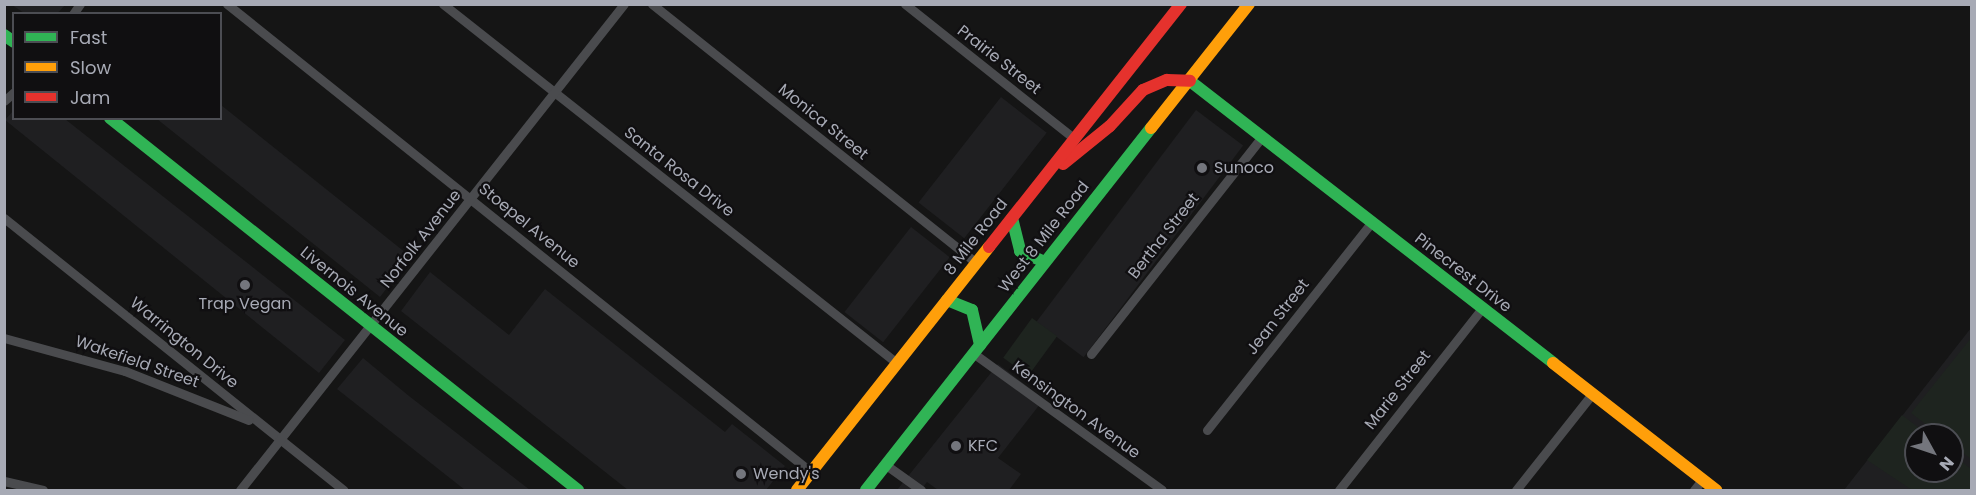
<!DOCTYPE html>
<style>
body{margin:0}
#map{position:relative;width:1976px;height:495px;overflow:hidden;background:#151515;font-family:Poppins,sans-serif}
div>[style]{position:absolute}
.built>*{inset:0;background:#1f1f21;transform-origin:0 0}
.green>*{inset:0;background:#1e241f;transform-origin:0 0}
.street>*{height:9px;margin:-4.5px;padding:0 4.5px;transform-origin:4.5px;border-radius:4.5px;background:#4a4b4e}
.fast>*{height:12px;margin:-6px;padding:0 6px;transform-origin:6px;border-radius:6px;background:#30b455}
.slow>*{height:12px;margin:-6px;padding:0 6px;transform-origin:6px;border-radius:6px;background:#ff9f0a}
.jam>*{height:12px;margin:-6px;padding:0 6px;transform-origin:6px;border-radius:6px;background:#e5322d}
.dots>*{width:16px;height:16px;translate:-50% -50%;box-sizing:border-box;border:3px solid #100f11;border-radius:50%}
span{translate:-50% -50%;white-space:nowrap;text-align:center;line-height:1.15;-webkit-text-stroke:4.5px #100f11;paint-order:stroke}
.street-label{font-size:16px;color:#a7aab5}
.poi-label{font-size:16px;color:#a7aab5}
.left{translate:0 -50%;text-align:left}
.frame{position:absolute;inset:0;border:6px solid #a7aab5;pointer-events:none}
.legend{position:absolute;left:12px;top:12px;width:210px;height:108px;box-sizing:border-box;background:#100f11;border:2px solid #4c4d53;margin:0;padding:8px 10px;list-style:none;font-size:18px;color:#a7aab5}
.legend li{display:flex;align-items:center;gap:12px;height:30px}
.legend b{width:30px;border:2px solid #4c4d53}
.north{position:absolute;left:1904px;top:423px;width:60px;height:60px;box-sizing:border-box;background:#100f11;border:2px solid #4c4d53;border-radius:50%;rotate:130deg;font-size:16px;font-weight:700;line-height:24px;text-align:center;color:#a7aab5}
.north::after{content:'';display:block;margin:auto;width:21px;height:27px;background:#74767d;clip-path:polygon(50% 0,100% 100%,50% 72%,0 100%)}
</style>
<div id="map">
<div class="built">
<i style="clip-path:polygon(12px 5px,65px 5px,57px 14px,24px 13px)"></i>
<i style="left:1001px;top:97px;width:58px;height:134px;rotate:38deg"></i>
<i style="clip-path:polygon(221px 105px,411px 257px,380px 297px,157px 119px,220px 118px)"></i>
<i style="left:1196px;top:110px;width:59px;height:265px;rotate:37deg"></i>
<i style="clip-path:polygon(13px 111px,14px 118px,65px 119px,345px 340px,319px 373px,5px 120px)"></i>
<i style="left:911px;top:227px;width:49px;height:108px;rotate:38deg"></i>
<i style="clip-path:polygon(430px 272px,509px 335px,545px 289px,725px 432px,732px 424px,785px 466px,766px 490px,628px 490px,401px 311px)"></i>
<i style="clip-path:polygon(evenodd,1971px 328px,1971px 490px,1844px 490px,1971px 328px,1916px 435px,1952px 435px,1952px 471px,1916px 471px,1916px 435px)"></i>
<i style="clip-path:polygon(363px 358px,409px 396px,530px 490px,465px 490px,337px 389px)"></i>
<i style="clip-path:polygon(998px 364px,1044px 399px,998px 458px,1021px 474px,1009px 490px,938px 490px,927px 482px,921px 490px,897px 490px)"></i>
</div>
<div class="green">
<i style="left:1032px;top:318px;width:31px;height:49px;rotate:36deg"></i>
<i style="clip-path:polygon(1971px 338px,1971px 459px,1952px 444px,1952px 435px,1940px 435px,1911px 413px)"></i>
<i style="clip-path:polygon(1902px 415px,1928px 435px,1916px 435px,1916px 471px,1952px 471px,1952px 454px,1971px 469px,1971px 490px,1912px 490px,1867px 460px)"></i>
</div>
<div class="street">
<i style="left:227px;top:4px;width:748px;rotate:38.71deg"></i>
<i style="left:443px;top:4px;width:579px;rotate:38.34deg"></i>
<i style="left:652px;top:4px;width:415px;rotate:38.6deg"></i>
<i style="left:905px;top:4px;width:217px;rotate:38.5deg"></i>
<i style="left:73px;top:14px;width:12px;rotate:-55deg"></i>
<i style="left:4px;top:101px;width:13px;rotate:-42deg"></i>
<i style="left:4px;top:218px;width:435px;rotate:38.7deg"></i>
<i style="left:4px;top:338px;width:125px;rotate:15.3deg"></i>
<i style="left:125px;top:371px;width:133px;rotate:21.6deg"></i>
<i style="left:973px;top:353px;width:233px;rotate:35.9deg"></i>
<i style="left:1091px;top:354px;width:276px;rotate:-51.8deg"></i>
<i style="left:1207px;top:430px;width:265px;rotate:-51.6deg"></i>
<i style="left:886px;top:465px;width:43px;rotate:35.5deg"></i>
<i style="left:4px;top:481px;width:40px;rotate:13deg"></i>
<i style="left:240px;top:490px;width:619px;rotate:-51.69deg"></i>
<i style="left:1339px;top:490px;width:231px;rotate:-51.8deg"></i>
<i style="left:1516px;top:490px;width:122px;rotate:-51.6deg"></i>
<i style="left:1694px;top:490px;width:13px;rotate:-51deg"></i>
</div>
<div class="fast">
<i style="left:4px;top:35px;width:12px;rotate:35deg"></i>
<i style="left:1190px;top:81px;width:460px;rotate:37.8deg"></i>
<i style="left:110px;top:118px;width:598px;rotate:38.48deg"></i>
<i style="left:1012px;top:218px;width:34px;rotate:76deg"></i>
<i style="left:1020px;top:251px;width:27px;rotate:24deg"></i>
<i style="left:947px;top:300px;width:27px;rotate:22deg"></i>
<i style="left:972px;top:310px;width:36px;rotate:77deg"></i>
<i style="left:866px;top:490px;width:461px;rotate:-51.8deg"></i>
</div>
<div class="slow">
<i style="left:1151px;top:128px;width:158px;rotate:-51.7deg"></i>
<i style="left:1553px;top:363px;width:207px;rotate:37.9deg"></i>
<i style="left:797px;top:490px;width:310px;rotate:-51.7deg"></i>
</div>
<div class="jam">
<i style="left:1063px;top:164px;width:60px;rotate:-39deg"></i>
<i style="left:1110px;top:126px;width:49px;rotate:-47.5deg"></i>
<i style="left:1143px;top:90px;width:26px;rotate:-23deg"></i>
<i style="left:1167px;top:80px;width:23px;rotate:2deg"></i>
<i style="left:989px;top:247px;width:310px;rotate:-51.7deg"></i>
</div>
<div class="dots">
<i style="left:1202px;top:168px;background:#74767d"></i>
<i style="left:245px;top:285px;background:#74767d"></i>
<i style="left:956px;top:446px;background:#74767d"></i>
<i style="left:741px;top:474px;background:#74767d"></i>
</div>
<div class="street-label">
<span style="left:999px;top:60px;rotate:38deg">Prairie Street</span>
<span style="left:823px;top:122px;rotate:39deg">Monica Street</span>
<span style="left:679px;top:172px;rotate:38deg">Santa Rosa Drive</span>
<span style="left:529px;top:226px;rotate:39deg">Stoepel Avenue</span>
<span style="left:1164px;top:236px;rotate:-52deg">Bertha Street</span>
<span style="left:976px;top:237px;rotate:-52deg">8 Mile Road</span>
<span style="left:1044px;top:237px;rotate:-52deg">West 8 Mile Road</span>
<span style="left:421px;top:239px;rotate:-52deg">Norfolk Avenue</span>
<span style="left:1463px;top:273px;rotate:38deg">Pinecrest Drive</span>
<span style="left:354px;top:292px;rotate:39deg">Livernois Avenue</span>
<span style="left:1278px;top:317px;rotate:-52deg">Jean Street</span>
<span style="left:184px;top:343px;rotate:39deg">Warrington Drive</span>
<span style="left:137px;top:362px;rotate:19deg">Wakefield Street</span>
<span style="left:1398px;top:390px;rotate:-52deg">Marie Street</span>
<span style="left:1076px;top:410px;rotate:36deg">Kensington Avenue</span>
</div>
<div class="poi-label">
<span class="left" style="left:1214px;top:168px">Sunoco</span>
<span style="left:245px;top:304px">Trap Vegan</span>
<span class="left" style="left:968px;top:446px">KFC</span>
<span class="left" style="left:753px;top:474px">Wendy's</span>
</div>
<div class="frame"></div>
<ul class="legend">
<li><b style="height:8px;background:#30b455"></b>Fast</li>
<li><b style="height:8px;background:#ff9f0a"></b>Slow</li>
<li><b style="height:8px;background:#e5322d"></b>Jam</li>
</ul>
<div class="north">N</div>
</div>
